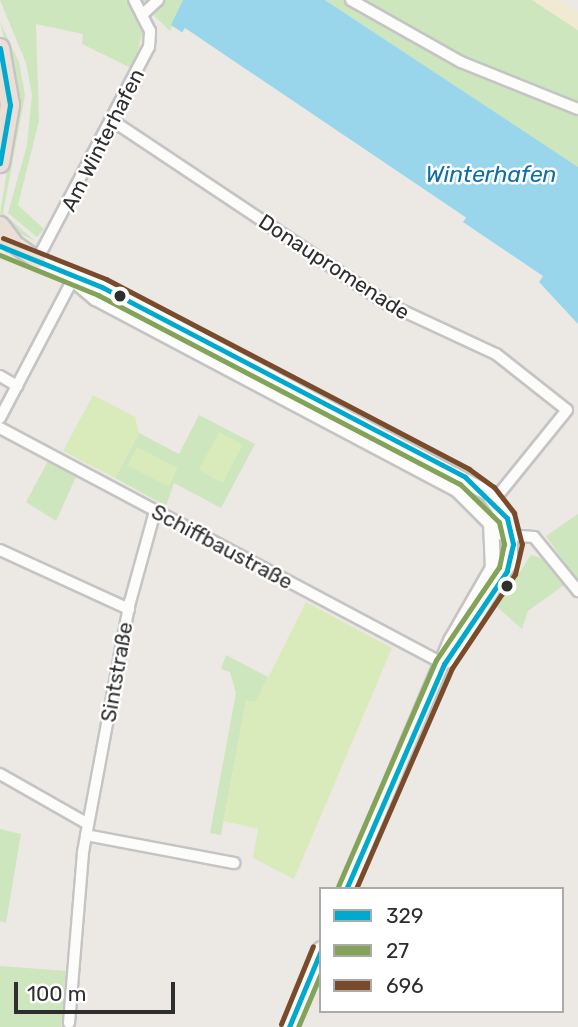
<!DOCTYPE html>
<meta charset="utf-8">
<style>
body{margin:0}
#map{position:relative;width:578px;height:1027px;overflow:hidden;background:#ece8e4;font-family:Rubik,sans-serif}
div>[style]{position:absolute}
.green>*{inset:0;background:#cee6be}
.sand>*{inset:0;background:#f0ead3}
.pitch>*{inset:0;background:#d9eabb;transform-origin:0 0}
.water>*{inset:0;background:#99d6ec}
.pier>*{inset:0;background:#ece8e4;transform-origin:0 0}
.roads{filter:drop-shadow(2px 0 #c5c4c5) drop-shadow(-2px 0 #c5c4c5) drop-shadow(0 2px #c5c4c5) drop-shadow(0 -2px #c5c4c5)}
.minor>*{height:10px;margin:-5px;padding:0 5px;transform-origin:5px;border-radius:5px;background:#fcfcfb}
.secondary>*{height:14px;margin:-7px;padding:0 7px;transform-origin:7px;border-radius:7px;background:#fcfcfb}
.primary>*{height:16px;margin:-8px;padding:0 8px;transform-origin:8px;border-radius:8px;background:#e8e4d6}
.motorway>*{height:18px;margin:-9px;padding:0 9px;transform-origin:9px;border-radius:9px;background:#eadfd6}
.bus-1>*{height:5px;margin:-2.5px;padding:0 2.5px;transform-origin:2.5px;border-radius:2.5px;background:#00a9ce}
.bus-2>*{height:5px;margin:-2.5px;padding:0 2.5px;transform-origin:2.5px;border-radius:2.5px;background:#83a358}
.bus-3>*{height:5px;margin:-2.5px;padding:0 2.5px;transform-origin:2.5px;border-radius:2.5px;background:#7a4b2a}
.dots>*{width:19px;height:19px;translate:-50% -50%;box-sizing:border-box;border:4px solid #fff;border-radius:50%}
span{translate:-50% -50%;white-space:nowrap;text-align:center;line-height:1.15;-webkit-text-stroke:5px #fff;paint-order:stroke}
.street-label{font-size:21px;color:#2e2e2e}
.water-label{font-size:23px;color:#0d6fa3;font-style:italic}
.legend{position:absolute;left:319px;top:887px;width:245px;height:126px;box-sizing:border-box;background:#fff;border:2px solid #ababab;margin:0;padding:9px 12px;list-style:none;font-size:21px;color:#2e2e2e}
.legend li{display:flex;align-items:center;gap:14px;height:35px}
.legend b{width:35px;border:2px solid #ababab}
.scale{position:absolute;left:14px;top:982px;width:161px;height:32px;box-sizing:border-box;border:4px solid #2e2e2e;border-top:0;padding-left:9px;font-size:21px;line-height:24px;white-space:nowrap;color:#2e2e2e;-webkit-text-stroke:5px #fff;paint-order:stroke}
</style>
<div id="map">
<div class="green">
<i style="clip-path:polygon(0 0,126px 0,143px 31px,133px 69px,82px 44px,83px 34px,36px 24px,39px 121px,18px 205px,44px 229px,37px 237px,8px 213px,27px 145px,32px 95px,26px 63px)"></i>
<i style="clip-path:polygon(138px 0,183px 0,170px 31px)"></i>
<i style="clip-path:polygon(325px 0,532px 0,563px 20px,578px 30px,578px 167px)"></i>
<i style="clip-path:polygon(0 22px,19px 62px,25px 95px,3px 213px,35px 241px,10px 229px,0 214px,19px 95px)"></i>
<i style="clip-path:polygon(199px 415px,255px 444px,221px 508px,174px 483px,166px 506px,115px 478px,139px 433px,179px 454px)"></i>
<i style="clip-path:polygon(48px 461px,76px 477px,56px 521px,26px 502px)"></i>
<i style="clip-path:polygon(578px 514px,578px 581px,546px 536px)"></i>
<i style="clip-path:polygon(531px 555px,541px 558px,564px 585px,528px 611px,522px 629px,497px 607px)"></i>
<i style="clip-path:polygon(226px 655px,268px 677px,256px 702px,246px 701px,221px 835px,210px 833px,236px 693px,230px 672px,221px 669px)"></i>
<i style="clip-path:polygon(0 829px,21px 834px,6px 923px,0 921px)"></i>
<i style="clip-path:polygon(0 966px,67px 971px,61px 1027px,0 1027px)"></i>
</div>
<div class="sand">
<i style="clip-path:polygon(532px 0,559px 0,578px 12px,578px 30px)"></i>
</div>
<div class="pitch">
<i style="clip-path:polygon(93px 395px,135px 417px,139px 433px,115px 478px,63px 451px)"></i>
<i style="left:219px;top:432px;width:27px;height:43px;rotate:28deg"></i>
<i style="left:137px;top:447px;width:46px;height:21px;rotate:27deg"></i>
<i style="clip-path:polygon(306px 602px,392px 648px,294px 879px,253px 858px,258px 829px,224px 821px,246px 700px,256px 702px)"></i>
</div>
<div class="water">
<i style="clip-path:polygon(183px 0,325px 0,578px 167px,578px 324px,539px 282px,543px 276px,171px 25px)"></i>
</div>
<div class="pier">
<i style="left:185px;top:28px;width:339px;height:6px;rotate:34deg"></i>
</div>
<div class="roads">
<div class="minor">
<i style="left:351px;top:0;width:126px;rotate:29.4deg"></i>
<i style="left:461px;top:62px;width:126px;rotate:21.9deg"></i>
<i style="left:142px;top:15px;width:22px;rotate:-43deg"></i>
<i style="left:113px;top:121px;width:328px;rotate:33.7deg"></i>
<i style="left:386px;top:303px;width:121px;rotate:24.9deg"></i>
<i style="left:496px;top:354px;width:90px;rotate:38.3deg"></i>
<i style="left:567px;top:410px;width:114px;rotate:129deg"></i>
<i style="left:37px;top:260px;width:241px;rotate:-62.3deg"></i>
<i style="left:149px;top:47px;width:16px;rotate:-86deg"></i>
<i style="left:150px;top:31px;width:35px;rotate:-117deg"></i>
<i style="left:0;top:376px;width:20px;rotate:30deg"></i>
<i style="left:0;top:418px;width:157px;rotate:-62.3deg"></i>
<i style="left:0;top:428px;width:503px;rotate:27.99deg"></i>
<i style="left:494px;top:534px;width:40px;rotate:4.3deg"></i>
<i style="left:534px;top:537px;width:70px;rotate:50.8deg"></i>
<i style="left:0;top:550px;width:142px;rotate:24.6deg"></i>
<i style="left:0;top:774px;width:101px;rotate:29.6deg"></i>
<i style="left:86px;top:835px;width:151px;rotate:10.7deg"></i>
<i style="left:69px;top:1023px;width:172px;rotate:-85.3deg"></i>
<i style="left:83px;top:852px;width:254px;rotate:-79.4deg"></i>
<i style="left:130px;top:602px;width:94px;rotate:-74.6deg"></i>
</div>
<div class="secondary">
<i style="left:37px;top:260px;width:70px;rotate:22.6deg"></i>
<i style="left:102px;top:287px;width:438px;rotate:28.1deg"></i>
<i style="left:488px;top:493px;width:39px;rotate:55deg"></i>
<i style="left:510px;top:525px;width:37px;rotate:90deg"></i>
<i style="left:510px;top:562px;width:117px;rotate:122.5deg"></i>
<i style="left:73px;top:279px;width:30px;rotate:40deg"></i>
<i style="left:96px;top:298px;width:408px;rotate:27.9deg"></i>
<i style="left:457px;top:489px;width:48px;rotate:45deg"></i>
<i style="left:491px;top:523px;width:45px;rotate:87.5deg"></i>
<i style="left:493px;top:568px;width:84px;rotate:119.9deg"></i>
<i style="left:451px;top:641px;width:269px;rotate:112.9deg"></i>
<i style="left:289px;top:1027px;width:84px;rotate:-67.7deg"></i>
</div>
<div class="primary">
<i style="left:2px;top:235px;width:43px;rotate:35.5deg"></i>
</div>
<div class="motorway">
<i style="left:0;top:48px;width:58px;rotate:80deg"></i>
<i style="left:10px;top:105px;width:59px;rotate:99.8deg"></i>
<i style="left:0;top:226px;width:20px;rotate:53deg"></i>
</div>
</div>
<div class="bus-1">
<i style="left:0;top:48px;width:58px;rotate:80deg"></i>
<i style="left:10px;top:105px;width:59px;rotate:99.8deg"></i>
<i style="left:0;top:246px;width:110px;rotate:21.9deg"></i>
<i style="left:102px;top:287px;width:410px;rotate:27.6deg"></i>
<i style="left:465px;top:477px;width:59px;rotate:44.3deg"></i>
<i style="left:507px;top:518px;width:27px;rotate:77deg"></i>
<i style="left:513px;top:544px;width:28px;rotate:103deg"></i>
<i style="left:507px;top:571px;width:112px;rotate:124.1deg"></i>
<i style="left:444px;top:664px;width:245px;rotate:113.5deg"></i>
<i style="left:289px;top:1027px;width:83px;rotate:-67.4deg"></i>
</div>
<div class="bus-2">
<i style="left:0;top:255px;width:106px;rotate:22.2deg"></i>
<i style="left:98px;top:295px;width:408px;rotate:27.6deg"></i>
<i style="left:460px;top:484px;width:54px;rotate:44.3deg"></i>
<i style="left:499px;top:522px;width:23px;rotate:77deg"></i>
<i style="left:504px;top:544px;width:24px;rotate:102deg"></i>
<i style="left:499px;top:567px;width:112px;rotate:124.1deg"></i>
<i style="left:436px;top:660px;width:246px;rotate:113.4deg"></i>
<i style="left:298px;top:1027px;width:59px;rotate:-66.9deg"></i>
</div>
<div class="bus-3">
<i style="left:3px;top:238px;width:111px;rotate:21.7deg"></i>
<i style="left:106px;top:279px;width:410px;rotate:27.6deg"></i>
<i style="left:469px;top:469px;width:31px;rotate:36deg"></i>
<i style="left:494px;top:487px;width:33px;rotate:52deg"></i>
<i style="left:514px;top:513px;width:32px;rotate:76deg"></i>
<i style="left:522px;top:544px;width:31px;rotate:103deg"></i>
<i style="left:515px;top:574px;width:113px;rotate:123.8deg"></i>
<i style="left:452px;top:668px;width:241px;rotate:113.5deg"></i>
<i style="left:281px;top:1024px;width:84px;rotate:-67.7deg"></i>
</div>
<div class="dots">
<i style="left:120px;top:296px;background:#2e2e2e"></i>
<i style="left:507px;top:586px;background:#2e2e2e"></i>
</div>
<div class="street-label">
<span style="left:103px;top:140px;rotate:-63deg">Am Winterhafen</span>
<span style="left:334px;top:267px;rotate:33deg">Donaupromenade</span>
<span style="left:222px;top:547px;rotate:28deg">Schiffbaustraße</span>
<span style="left:117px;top:672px;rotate:-80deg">Sintstraße</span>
</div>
<div class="water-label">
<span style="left:491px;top:174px">Winterhafen</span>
</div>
<ul class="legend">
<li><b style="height:9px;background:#00a9ce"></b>329</li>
<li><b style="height:9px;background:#83a358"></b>27</li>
<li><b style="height:9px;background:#7a4b2a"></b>696</li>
</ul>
<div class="scale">100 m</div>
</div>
